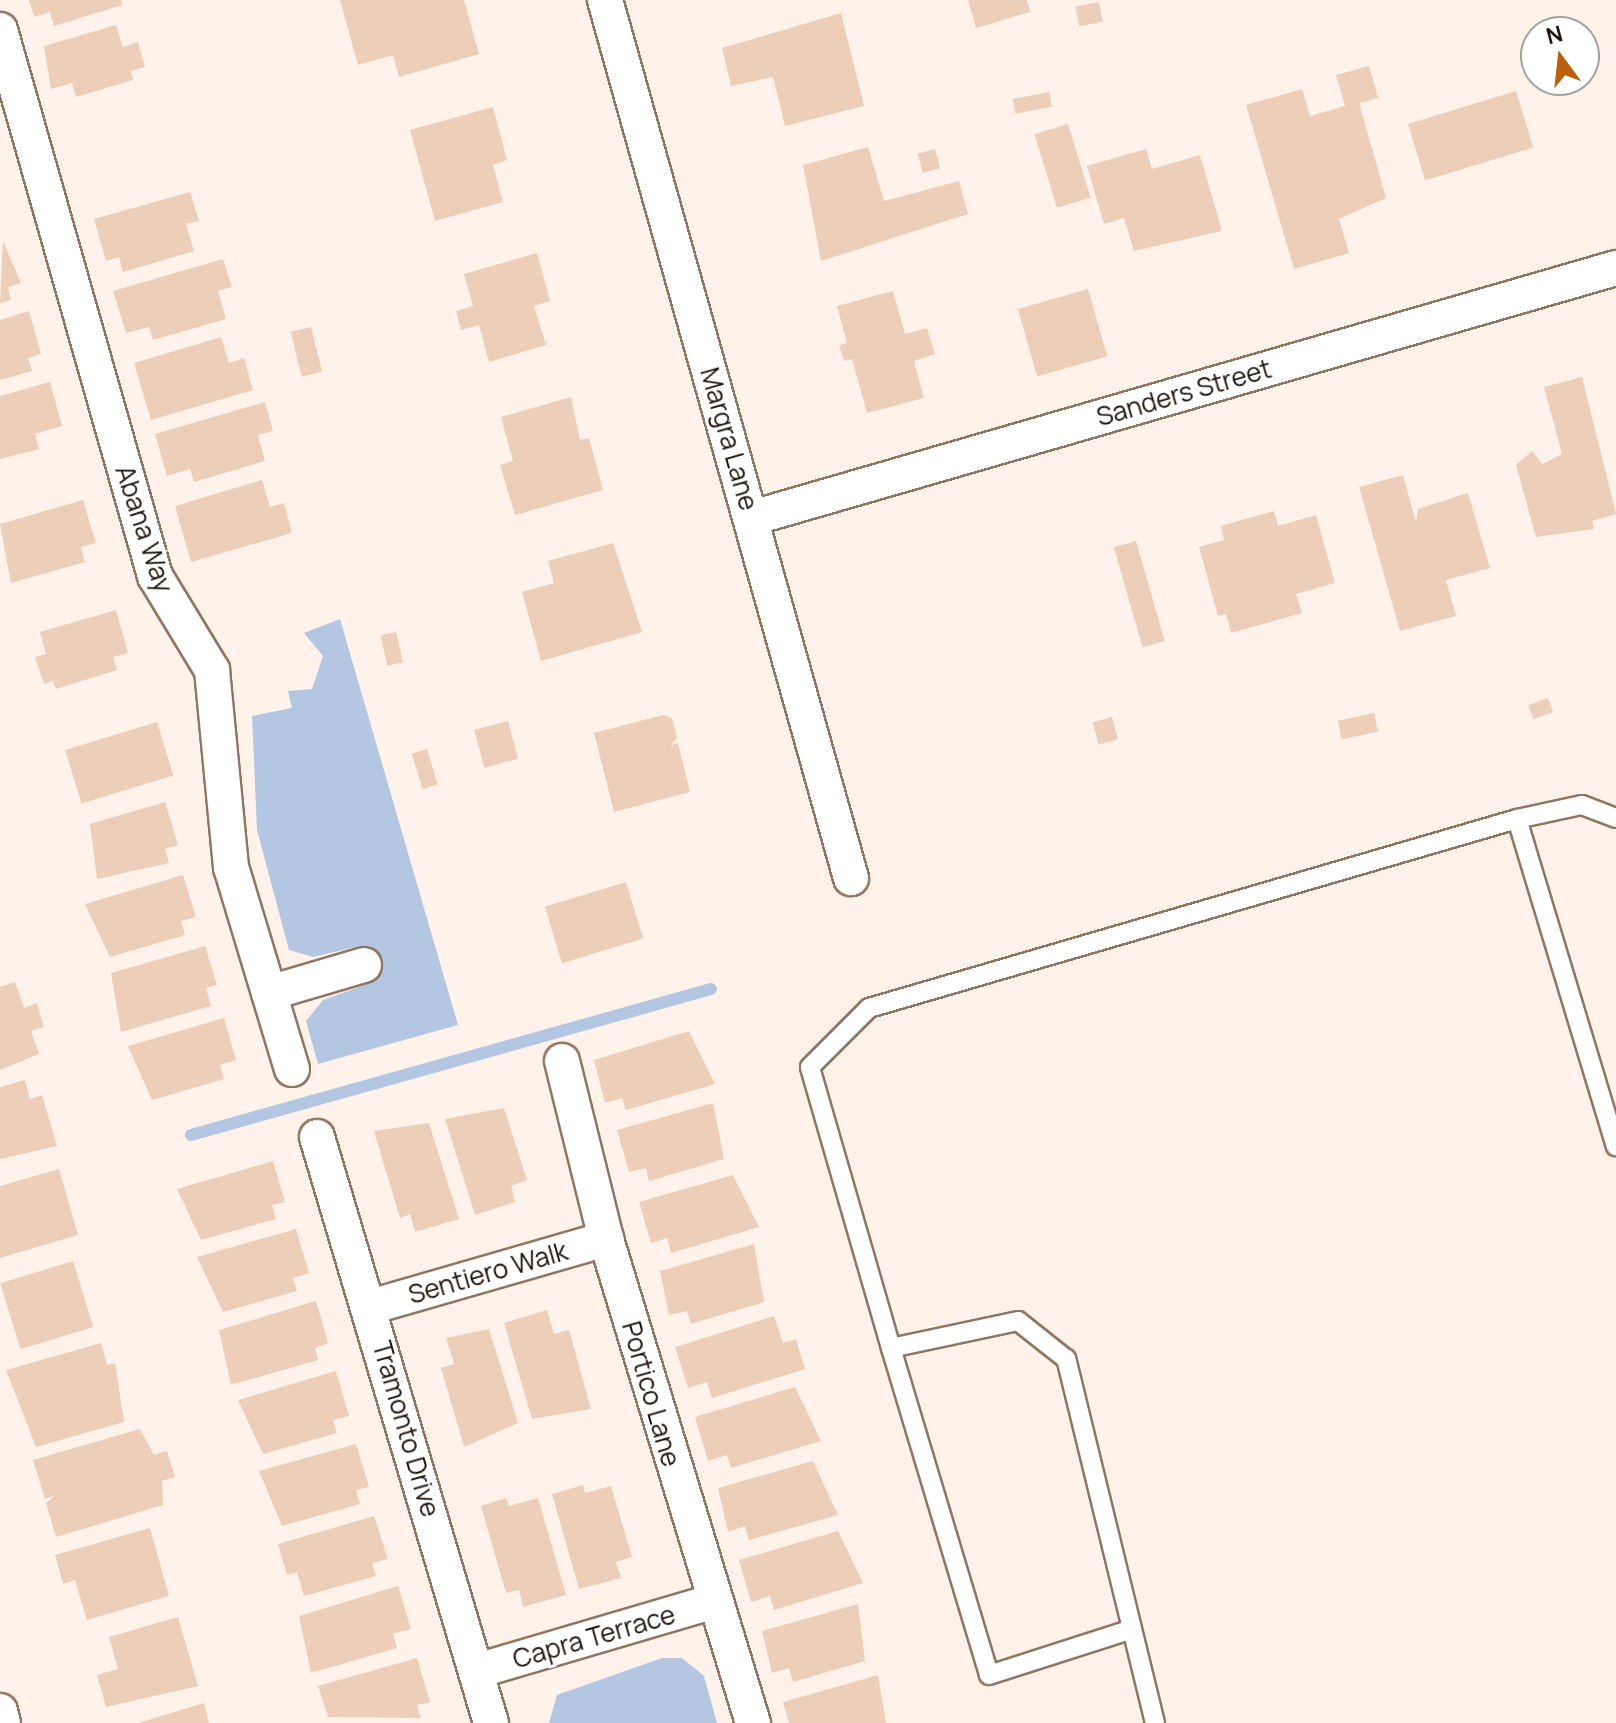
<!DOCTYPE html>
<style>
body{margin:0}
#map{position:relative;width:1616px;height:1723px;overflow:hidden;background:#fff2ea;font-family:Manrope,sans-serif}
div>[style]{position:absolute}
.water>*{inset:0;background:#b3c7e2}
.stream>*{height:12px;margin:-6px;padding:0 6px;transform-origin:6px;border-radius:6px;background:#b3c7e2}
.building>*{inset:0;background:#ecceb9;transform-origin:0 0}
.roads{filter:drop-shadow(2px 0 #907561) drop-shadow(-2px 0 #907561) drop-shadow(0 2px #907561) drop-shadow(0 -2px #907561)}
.service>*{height:18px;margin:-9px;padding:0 9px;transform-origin:9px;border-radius:9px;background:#fff}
.minor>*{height:34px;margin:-17px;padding:0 17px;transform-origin:17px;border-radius:17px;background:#fff}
span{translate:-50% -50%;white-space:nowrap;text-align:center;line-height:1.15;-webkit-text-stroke:6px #fff;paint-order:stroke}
.street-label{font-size:26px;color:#1e140c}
.north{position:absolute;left:1520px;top:16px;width:80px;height:80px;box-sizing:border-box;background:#fff;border:2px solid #a5a19e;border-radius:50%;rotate:345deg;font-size:22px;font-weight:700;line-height:32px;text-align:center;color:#1e140c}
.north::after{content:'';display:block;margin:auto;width:28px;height:36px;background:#bd600c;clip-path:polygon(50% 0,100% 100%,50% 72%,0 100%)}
</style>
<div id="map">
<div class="water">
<i style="clip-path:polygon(340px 619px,458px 1025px,318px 1064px,306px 1021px,323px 1000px,370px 983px,360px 946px,313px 957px,289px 950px,257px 830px,252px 716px,292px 708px,288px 691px,312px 689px,323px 656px,304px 633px)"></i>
<i style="clip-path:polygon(662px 1658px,682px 1658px,704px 1676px,717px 1723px,549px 1723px,557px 1695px)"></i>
</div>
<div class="stream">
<i style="left:191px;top:1135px;width:540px;rotate:-15.68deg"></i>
</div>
<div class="building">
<i style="clip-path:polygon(29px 0,121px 0,122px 5px,54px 26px,50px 12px,34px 17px)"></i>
<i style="clip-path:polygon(340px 0,464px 0,479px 54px,399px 77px,393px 55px,358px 65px)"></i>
<i style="clip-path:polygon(968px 0,1027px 0,1030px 12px,976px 28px)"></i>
<i style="left:1099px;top:2px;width:20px;height:24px;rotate:79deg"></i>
<i style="clip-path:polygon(841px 13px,864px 106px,785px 126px,773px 77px,731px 86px,722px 48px)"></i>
<i style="clip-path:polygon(116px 25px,123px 47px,138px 42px,145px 67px,131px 71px,133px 80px,76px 97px,72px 83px,51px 89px,44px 46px)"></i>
<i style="clip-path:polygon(1369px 66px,1378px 98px,1359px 103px,1386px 198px,1339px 219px,1349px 253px,1294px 269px,1246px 105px,1302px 89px,1310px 116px,1345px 106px,1336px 75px)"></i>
<i style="left:1516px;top:91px;width:59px;height:113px;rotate:73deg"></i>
<i style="left:1049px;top:92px;width:15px;height:37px;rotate:79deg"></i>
<i style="clip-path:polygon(493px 107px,507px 160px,493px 165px,503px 202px,435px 221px,410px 130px)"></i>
<i style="left:1068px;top:124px;width:77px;height:35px;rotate:73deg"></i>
<i style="clip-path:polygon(868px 147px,884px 201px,959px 181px,968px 214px,821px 261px,803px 165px)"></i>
<i style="left:935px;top:149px;width:20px;height:18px;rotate:75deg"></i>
<i style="clip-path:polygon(1146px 149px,1152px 169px,1200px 155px,1222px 231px,1134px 251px,1124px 218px,1104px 224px,1087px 166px)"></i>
<i style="clip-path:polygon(190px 192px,199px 221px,186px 224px,194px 251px,123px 272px,119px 257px,106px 261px,94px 219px)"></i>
<i style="clip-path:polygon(3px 241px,21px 283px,8px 287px,11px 300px,0 303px)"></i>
<i style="clip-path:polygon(537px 253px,550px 301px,534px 306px,546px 345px,489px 362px,479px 325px,461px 330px,456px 311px,473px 306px,464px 274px)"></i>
<i style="clip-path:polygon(223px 259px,232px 287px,218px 291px,226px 319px,153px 340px,149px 327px,126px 333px,113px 291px)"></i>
<i style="left:1088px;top:289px;width:70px;height:73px;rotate:74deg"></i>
<i style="clip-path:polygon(893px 291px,905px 334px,927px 328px,935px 354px,914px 361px,924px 398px,867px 413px,852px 359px,844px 361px,839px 345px,847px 343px,837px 306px)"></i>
<i style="clip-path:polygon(29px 311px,41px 354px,28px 358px,32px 371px,0 380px,0 320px)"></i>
<i style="left:311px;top:327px;width:46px;height:21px;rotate:76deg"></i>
<i style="clip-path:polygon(221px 337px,229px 363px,244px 358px,253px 390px,151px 420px,134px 363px)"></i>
<i style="clip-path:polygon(1582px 377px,1616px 514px,1592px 521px,1594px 529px,1536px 537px,1516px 465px,1532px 451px,1542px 464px,1562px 454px,1544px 387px)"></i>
<i style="clip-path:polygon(50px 382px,62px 426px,35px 434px,39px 449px,0 459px,0 396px)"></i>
<i style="clip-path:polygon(571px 397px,580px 440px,589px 438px,603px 490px,515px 515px,500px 465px,513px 461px,501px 417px)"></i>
<i style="clip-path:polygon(265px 402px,273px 431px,258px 435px,265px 461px,194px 482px,190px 469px,167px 476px,155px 434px)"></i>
<i style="clip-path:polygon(1403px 475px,1416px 522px,1418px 509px,1468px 493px,1490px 568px,1446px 580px,1456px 616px,1400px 631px,1359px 487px)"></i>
<i style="clip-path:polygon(262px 480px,270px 507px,284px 503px,292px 533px,191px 562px,175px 506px)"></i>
<i style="clip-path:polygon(83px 500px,96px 543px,81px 547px,85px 562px,11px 583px,0 524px)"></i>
<i style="clip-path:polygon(1274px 511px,1278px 526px,1316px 515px,1335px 583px,1296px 594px,1302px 613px,1231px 633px,1226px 614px,1218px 616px,1199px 547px,1224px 540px,1221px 526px)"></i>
<i style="left:1136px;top:541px;width:104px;height:23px;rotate:74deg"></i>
<i style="clip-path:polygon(613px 543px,642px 632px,541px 661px,522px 592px,554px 583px,548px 561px)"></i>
<i style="clip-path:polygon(116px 610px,128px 653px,113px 657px,117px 670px,56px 689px,53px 681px,44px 684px,35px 657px,46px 654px,40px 632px)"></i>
<i style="left:396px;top:632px;width:31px;height:16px;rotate:77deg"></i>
<i style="left:1548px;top:698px;width:15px;height:21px;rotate:70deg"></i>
<i style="left:1374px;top:713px;width:19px;height:37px;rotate:78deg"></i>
<i style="clip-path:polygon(663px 715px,672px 718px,677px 738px,671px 745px,678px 743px,690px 792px,614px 812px,594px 733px)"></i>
<i style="left:1112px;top:717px;width:23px;height:20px;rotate:75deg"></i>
<i style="left:508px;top:721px;width:39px;height:35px;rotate:75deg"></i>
<i style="left:157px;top:722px;width:56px;height:96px;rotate:73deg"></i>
<i style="left:427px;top:749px;width:37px;height:16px;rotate:73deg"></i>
<i style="clip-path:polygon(165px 802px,178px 845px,165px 849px,169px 863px,97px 879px,90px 824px)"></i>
<i style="clip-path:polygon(183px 875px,196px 917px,181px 921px,185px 935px,110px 957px,85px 904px)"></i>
<i style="left:626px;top:882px;width:59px;height:85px;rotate:73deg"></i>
<i style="clip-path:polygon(205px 946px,217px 985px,206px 988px,211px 1006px,121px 1032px,111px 973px)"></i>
<i style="clip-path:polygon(15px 982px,24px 1008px,37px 1003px,44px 1027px,31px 1031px,39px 1054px,0 1070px,0 987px)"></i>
<i style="clip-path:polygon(224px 1018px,236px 1060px,220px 1065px,224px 1079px,152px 1100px,128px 1046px)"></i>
<i style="clip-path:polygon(689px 1031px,715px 1084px,626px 1110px,622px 1098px,605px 1103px,594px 1060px)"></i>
<i style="clip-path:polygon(25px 1080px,30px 1099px,42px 1095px,57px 1146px,0 1159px,0 1087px)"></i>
<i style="clip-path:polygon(713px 1103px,724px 1159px,649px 1181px,646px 1168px,629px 1172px,617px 1130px)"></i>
<i style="clip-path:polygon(504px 1108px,527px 1180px,511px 1186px,515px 1202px,475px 1215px,445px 1119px)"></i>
<i style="clip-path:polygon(429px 1123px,459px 1219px,415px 1232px,410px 1214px,400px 1218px,374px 1131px)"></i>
<i style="clip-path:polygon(273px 1161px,285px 1202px,272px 1205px,276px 1219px,201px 1240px,177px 1189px)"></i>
<i style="clip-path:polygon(59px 1169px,78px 1235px,0 1258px,0 1186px)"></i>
<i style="clip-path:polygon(733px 1175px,759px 1227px,671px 1253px,667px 1238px,651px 1243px,639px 1202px)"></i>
<i style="clip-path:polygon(296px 1229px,309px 1273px,293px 1278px,297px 1291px,223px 1312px,197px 1257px)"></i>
<i style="clip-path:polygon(754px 1244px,764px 1302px,691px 1324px,687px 1311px,669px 1315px,660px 1271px)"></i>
<i style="left:73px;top:1261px;width:69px;height:76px;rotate:73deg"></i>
<i style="clip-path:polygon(316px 1301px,328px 1343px,315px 1348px,318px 1360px,231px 1385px,219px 1330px)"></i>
<i style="clip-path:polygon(547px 1310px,554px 1334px,569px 1330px,591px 1409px,532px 1419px,504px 1323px)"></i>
<i style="clip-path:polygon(774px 1316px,783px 1343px,796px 1339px,805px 1369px,712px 1398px,707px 1382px,688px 1388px,675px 1347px)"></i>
<i style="clip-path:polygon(489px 1329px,518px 1423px,464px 1447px,441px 1368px,454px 1364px,446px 1338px)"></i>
<i style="clip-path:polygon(101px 1343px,107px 1365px,115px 1363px,124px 1422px,36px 1447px,6px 1370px)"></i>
<i style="clip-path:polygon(336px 1371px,349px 1416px,333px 1420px,337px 1433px,263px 1454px,238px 1400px)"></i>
<i style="clip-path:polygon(795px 1387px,821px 1441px,731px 1468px,727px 1455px,708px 1461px,695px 1417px)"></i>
<i style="clip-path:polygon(140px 1429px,154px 1455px,167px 1451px,175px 1477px,162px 1481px,163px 1505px,56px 1537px,46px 1503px,54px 1496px,45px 1499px,33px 1460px)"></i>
<i style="clip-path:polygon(356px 1444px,369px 1487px,356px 1490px,360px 1504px,282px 1526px,259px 1471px)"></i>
<i style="clip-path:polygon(813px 1461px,838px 1515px,749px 1540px,745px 1526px,728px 1532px,718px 1488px)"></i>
<i style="clip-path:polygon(583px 1485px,585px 1493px,611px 1486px,632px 1557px,616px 1562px,621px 1578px,579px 1589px,552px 1494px)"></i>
<i style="clip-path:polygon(506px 1498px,509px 1506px,538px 1498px,566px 1595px,523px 1607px,519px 1590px,506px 1593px,481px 1506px)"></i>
<i style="clip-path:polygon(374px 1516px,388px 1559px,372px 1563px,376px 1576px,304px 1596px,297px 1572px,287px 1575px,278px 1544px)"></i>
<i style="clip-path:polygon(150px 1528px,169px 1596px,87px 1620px,75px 1580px,63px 1584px,55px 1555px)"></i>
<i style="clip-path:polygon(838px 1531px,863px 1583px,774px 1610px,770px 1596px,751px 1602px,739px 1560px)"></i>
<i style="clip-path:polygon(398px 1586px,411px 1629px,393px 1634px,397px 1648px,311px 1673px,299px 1616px)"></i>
<i style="clip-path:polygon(858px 1604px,865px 1661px,793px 1682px,789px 1668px,772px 1673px,762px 1631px)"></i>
<i style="clip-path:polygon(178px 1617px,198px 1686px,106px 1707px,97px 1675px,118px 1669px,109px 1637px)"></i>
<i style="clip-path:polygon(417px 1658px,430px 1702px,417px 1705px,421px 1718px,328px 1717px,318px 1686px)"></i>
<i style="clip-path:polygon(878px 1675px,886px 1723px,789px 1723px,783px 1702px)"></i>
<i style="clip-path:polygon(204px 1703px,209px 1723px,141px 1723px,141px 1722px)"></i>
</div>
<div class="roads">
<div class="service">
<i style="left:1517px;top:819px;width:342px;rotate:73.2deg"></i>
<i style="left:891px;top:1348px;width:341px;rotate:73.3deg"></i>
<i style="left:989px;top:1675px;width:147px;rotate:-17.8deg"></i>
<i style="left:1155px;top:1723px;width:375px;rotate:-103.7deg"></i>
<i style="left:1066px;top:1359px;width:61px;rotate:-141.6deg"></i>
<i style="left:1018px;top:1321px;width:130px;rotate:168deg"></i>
<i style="left:891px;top:1348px;width:292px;rotate:-106.1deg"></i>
<i style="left:810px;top:1067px;width:83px;rotate:-45deg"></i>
<i style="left:869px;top:1008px;width:675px;rotate:-16.26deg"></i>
<i style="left:1517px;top:819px;width:66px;rotate:-12.2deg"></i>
<i style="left:1582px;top:805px;width:36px;rotate:21deg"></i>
</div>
<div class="minor">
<i style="left:605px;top:0;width:912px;rotate:74.35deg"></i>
<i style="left:0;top:30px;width:568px;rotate:74.15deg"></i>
<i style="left:155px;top:576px;width:110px;rotate:58.8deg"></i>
<i style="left:212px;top:670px;width:198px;rotate:84.5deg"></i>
<i style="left:231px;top:867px;width:211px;rotate:73.2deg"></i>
<i style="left:752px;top:518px;width:899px;rotate:-16.14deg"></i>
<i style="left:269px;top:993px;width:99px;rotate:-16.4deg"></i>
<i style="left:562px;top:1061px;width:183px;rotate:76.1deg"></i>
<i style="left:606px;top:1239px;width:506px;rotate:73.11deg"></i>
<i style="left:317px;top:1137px;width:611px;rotate:73.46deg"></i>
<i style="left:370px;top:1307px;width:246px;rotate:-16.1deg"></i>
<i style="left:477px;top:1671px;width:245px;rotate:-16.4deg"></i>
<i style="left:0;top:1711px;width:12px;rotate:76deg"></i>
</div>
</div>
<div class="street-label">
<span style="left:1184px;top:393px;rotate:-16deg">Sanders Street</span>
<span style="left:729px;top:439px;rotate:74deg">Margra Lane</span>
<span style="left:144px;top:529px;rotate:72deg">Abana Way</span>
<span style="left:488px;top:1273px;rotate:-16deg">Sentiero Walk</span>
<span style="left:651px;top:1394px;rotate:74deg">Portico Lane</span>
<span style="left:406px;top:1429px;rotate:74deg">Tramonto Drive</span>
<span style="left:594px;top:1637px;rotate:-16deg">Capra Terrace</span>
</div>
<div class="north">N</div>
</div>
